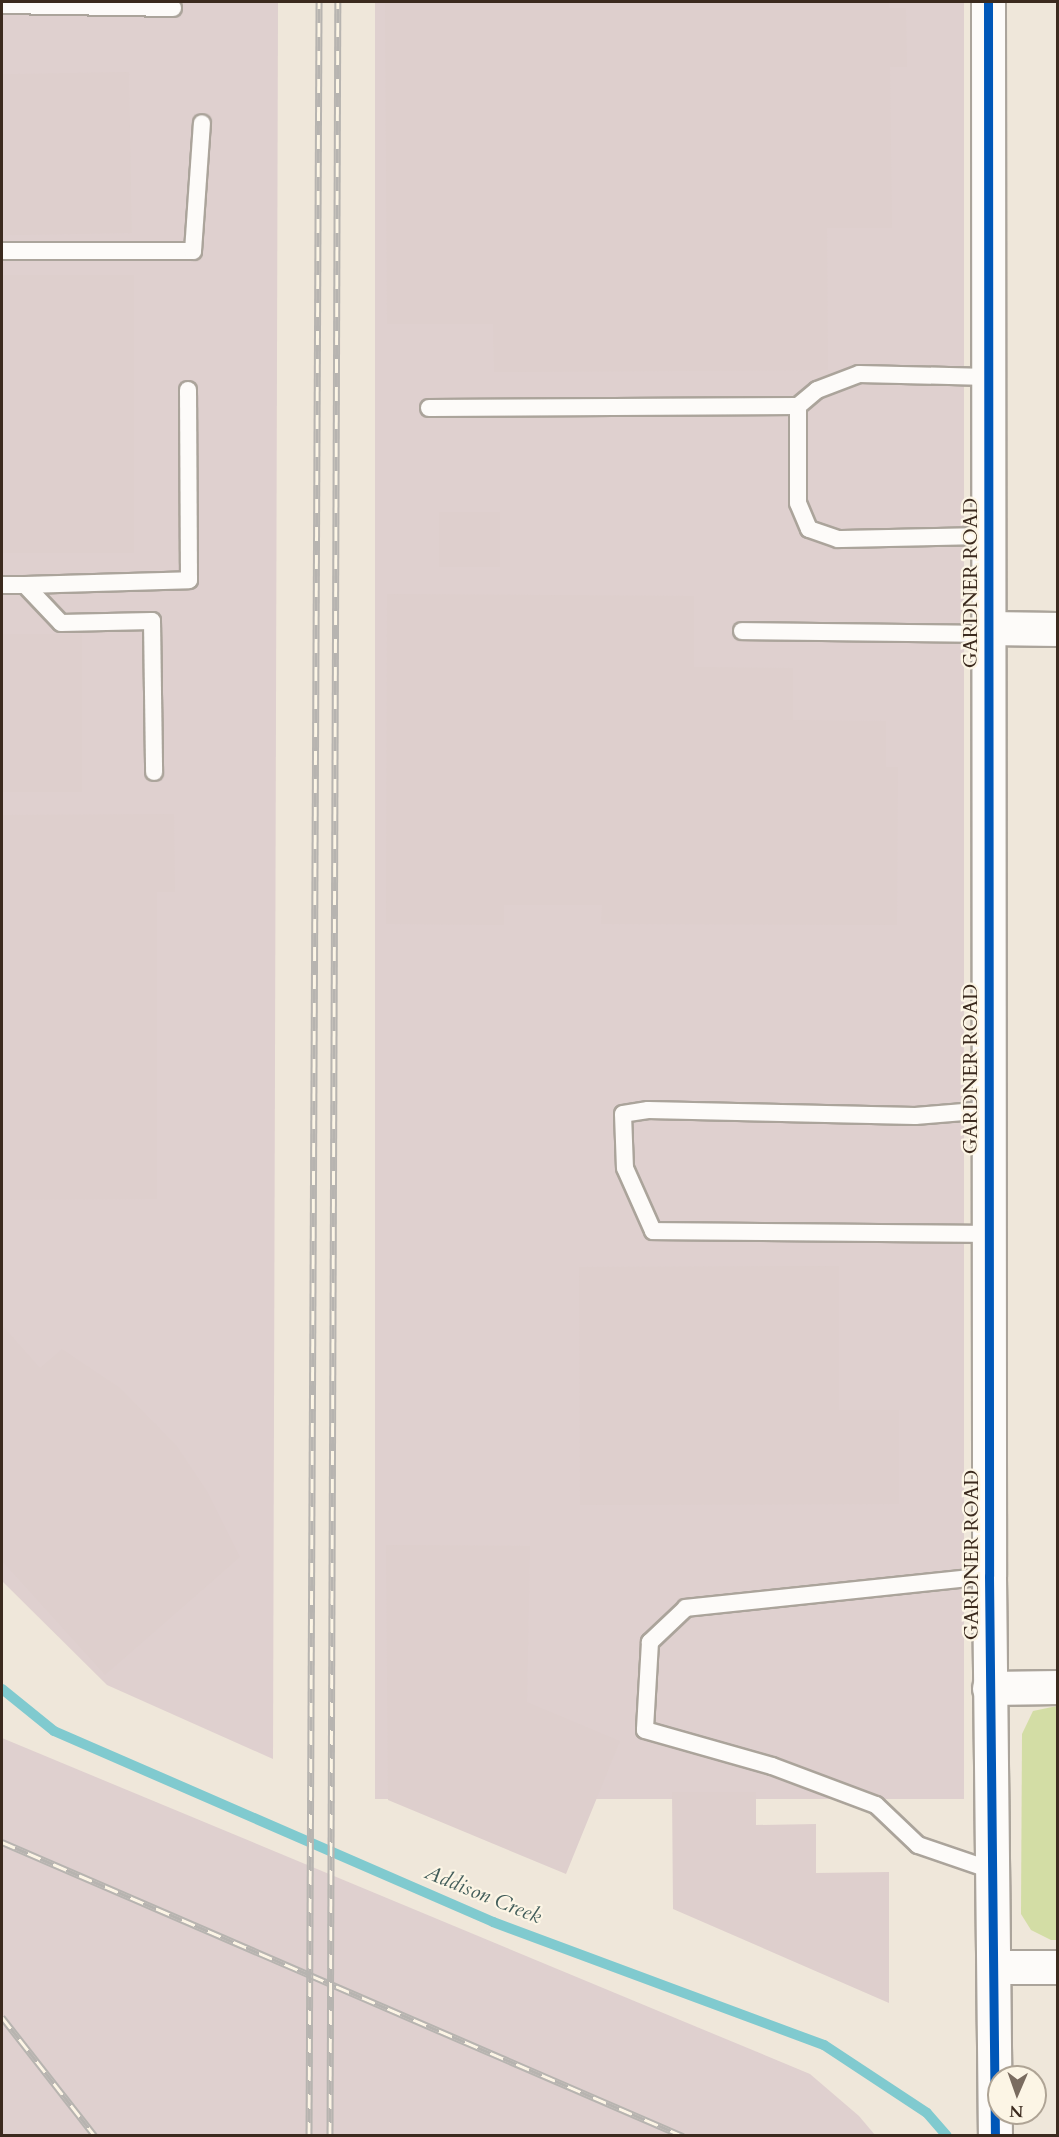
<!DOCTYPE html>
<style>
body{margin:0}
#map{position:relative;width:1059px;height:2137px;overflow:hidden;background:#efe7da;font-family:Cardo,serif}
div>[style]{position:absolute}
.industrial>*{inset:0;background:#dfd0cf;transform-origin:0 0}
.green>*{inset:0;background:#d3dda5}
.stream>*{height:10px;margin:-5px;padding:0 5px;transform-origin:5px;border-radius:5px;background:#80cacf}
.building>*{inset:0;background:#decfcd;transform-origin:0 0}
.roads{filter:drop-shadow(2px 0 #aba49b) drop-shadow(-2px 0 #aba49b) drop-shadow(0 2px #aba49b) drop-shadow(0 -2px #aba49b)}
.service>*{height:16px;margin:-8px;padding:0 8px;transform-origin:8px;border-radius:8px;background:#fdfbf9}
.minor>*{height:33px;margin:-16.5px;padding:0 16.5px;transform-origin:16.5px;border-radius:16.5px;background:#fdfbf9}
.rail>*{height:7px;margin-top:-3.5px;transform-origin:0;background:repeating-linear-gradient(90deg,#fcf5e5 0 14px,#b7b4b0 0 28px);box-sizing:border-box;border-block:2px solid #b7b4b0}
.cycleway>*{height:9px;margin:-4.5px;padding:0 4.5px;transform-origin:4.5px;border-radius:4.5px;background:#0057b8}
span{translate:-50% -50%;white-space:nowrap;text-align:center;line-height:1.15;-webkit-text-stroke:4.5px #fcf5e5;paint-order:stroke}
.street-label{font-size:20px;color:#3b2a1e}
.water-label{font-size:21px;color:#425d5a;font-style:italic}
.frame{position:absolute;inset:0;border:3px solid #3b2a1e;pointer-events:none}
.north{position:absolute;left:987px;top:2065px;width:60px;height:60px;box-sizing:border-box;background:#fcf5e5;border:2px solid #afa495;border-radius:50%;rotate:182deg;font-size:16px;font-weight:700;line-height:24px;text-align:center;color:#3b2a1e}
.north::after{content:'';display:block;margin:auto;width:21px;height:27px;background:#7a6c60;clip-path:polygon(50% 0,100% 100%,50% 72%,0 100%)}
</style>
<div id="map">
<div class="industrial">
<i style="clip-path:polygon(2px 2px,278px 2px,273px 1759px,107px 1685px,2px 1581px)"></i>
<i style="left:375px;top:2px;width:589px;height:1797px"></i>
<i style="clip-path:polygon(2px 1738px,810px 2074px,859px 2116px,875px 2135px,2px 2135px)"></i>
</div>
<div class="green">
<i style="clip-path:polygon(1057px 1706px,1058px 1940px,1051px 1940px,1031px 1930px,1021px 1914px,1022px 1734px,1033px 1711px)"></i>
</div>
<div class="stream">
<i style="left:2px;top:1689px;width:67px;rotate:38.9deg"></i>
<i style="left:54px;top:1731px;width:479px;rotate:23.5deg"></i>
<i style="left:493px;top:1922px;width:353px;rotate:20.4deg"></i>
<i style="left:824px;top:2045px;width:123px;rotate:33.4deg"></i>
<i style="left:927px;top:2113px;width:30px;rotate:49deg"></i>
</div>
<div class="building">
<i style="clip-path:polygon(385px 2px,889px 2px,889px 8px,906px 8px,907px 67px,890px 67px,892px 228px,827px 228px,828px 370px,494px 372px,493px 324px,387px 324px)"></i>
<i style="left:129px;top:72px;width:161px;height:127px;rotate:89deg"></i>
<i style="left:134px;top:275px;width:278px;height:132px;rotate:90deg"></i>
<i style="left:439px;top:512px;width:61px;height:55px"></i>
<i style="clip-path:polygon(387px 594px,694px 596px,694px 667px,793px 668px,793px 720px,886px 721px,886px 767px,898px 767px,897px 925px,601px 924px,602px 905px,504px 905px,504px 925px,386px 924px)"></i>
<i style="left:82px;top:634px;width:158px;height:80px;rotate:90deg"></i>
<i style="clip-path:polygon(174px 814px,175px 892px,157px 892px,157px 1199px,2px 1200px,2px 815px)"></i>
<i style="clip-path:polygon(839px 1266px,839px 1410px,899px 1410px,899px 1504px,580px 1505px,579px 1267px)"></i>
<i style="clip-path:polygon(2px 1325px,40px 1368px,62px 1349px,120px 1388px,176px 1445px,207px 1491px,240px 1557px,105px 1675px,2px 1561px)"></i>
<i style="clip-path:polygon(386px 1545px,530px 1546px,527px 1702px,620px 1741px,566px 1874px,388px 1800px)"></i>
<i style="clip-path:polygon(672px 1792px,756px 1792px,756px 1825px,816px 1824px,816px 1873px,889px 1872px,889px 2003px,673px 1909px)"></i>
</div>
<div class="roads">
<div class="service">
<i style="left:2px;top:5px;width:171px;rotate:1deg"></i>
<i style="left:2px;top:251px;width:191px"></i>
<i style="left:193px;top:251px;width:128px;rotate:-86deg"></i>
<i style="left:798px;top:406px;width:97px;rotate:90deg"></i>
<i style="left:798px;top:503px;width:28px;rotate:67deg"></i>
<i style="left:809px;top:529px;width:31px;rotate:19deg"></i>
<i style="left:838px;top:539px;width:149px;rotate:-1.2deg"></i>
<i style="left:429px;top:408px;width:369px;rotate:-0.3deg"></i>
<i style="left:798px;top:406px;width:25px;rotate:-40deg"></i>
<i style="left:817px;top:390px;width:45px;rotate:-20.9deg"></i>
<i style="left:859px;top:374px;width:129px;rotate:1.3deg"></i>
<i style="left:2px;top:585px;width:23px"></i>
<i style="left:25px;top:585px;width:52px;rotate:46.5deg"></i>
<i style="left:61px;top:623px;width:91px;rotate:-1.3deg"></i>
<i style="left:152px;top:621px;width:151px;rotate:89.2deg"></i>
<i style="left:25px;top:585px;width:164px;rotate:-1.7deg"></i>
<i style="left:189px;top:580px;width:190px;rotate:-90.3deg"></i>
<i style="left:742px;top:631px;width:245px;rotate:0.7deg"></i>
<i style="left:988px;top:1110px;width:73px;rotate:175.3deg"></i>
<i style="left:915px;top:1116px;width:267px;rotate:-178.7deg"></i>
<i style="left:648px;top:1110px;width:25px;rotate:171deg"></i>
<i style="left:623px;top:1114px;width:54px;rotate:87.9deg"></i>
<i style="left:625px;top:1168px;width:69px;rotate:66deg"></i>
<i style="left:653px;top:1231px;width:336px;rotate:0.5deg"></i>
<i style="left:989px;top:1576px;width:305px;rotate:174deg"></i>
<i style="left:686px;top:1608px;width:50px;rotate:136.6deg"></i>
<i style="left:650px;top:1642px;width:88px;rotate:93.3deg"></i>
<i style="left:645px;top:1730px;width:132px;rotate:15.8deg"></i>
<i style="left:772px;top:1766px;width:111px;rotate:20.6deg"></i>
<i style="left:876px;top:1805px;width:58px;rotate:43.6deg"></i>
<i style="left:918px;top:1845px;width:80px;rotate:18.9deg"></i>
</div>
<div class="minor">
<i style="left:988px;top:2px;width:1574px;rotate:89.96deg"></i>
<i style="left:989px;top:1576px;width:560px;rotate:89.39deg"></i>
<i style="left:988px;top:628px;width:70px;rotate:0.8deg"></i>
<i style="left:989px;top:1688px;width:69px;rotate:-0.8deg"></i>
<i style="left:995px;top:1967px;width:63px"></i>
</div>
</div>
<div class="rail">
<i style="left:2px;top:1842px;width:742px;rotate:23.35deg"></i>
<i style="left:2px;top:2017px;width:151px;rotate:52deg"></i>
<i style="left:309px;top:2136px;width:2134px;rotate:-89.73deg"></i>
<i style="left:330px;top:2136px;width:2134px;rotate:-89.79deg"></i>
</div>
<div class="cycleway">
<i style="left:988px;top:2px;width:1574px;rotate:89.96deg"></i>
<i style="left:989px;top:1576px;width:560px;rotate:89.39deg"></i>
</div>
<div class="street-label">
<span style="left:970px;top:583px;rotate:-90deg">GARDNER ROAD</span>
<span style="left:970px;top:1069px;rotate:-90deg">GARDNER ROAD</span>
<span style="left:971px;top:1555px;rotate:-90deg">GARDNER ROAD</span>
</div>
<div class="water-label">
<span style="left:483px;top:1895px;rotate:22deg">Addison Creek</span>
</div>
<div class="frame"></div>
<div class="north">N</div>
</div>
